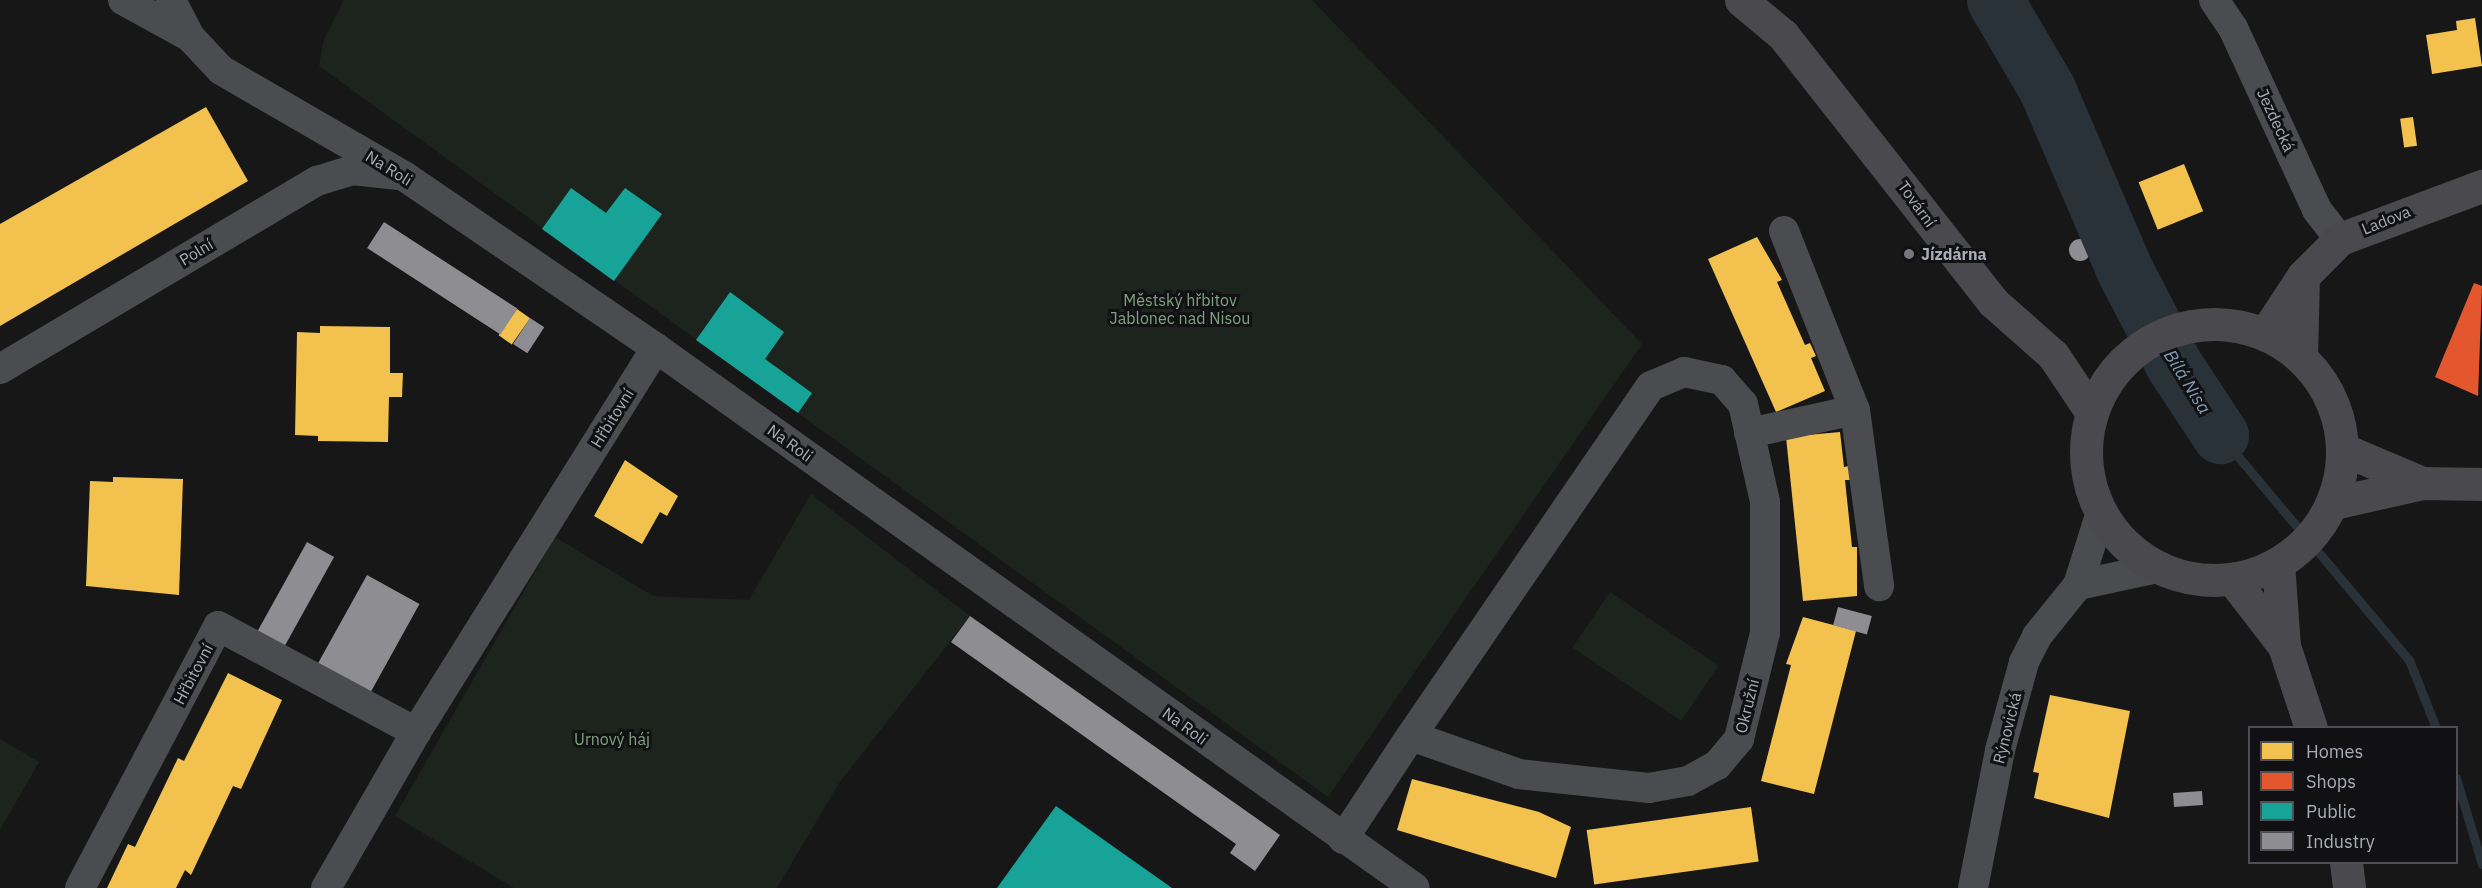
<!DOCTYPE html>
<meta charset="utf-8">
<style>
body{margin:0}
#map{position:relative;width:2482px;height:888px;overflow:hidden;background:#171717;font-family:"IBM Plex Sans",sans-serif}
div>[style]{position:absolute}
.green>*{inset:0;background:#1d241e;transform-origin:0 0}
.homes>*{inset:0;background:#f2c14e;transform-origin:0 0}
.shops>*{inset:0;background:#e4572e}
.public>*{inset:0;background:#17a398}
.industry>*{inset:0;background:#8d8d92;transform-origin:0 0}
.round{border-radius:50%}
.stream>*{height:9px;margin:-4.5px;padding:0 4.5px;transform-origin:4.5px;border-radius:4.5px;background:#2a3239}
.river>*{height:57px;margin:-28.5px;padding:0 28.5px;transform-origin:28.5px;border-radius:28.5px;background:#2a3239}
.street>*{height:30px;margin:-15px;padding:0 15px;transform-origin:15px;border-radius:15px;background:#4b4c50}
.secondary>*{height:33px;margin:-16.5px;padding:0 16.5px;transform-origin:16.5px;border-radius:16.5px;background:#4a4a4e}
.secondary>.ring{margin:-16.5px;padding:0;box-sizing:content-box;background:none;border:33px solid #4a4a4e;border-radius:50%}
.dots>*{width:16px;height:16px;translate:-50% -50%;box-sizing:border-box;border:3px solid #111113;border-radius:50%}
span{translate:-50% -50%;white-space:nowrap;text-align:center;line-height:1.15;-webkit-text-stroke:6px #111113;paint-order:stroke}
.street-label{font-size:16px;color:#a8adb8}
.poi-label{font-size:16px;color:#a8adb8;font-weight:700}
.left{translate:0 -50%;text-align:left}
.park-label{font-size:16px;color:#7fa381}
.water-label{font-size:18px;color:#7f9bb3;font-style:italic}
.legend{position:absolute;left:2248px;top:726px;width:210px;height:138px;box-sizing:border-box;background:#111113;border:2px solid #4d4f55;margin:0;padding:8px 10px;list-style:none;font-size:18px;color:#a8adb8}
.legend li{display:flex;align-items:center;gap:12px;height:30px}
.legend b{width:30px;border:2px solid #4d4f55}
</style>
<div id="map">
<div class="green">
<i style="clip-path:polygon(344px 0,1312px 0,1642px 344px,1328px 797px,319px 66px,323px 42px)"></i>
<i style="clip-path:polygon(811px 494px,970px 616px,839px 783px,777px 888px,514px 888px,395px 816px,555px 537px,653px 596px,749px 600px)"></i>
<i style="left:1610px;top:592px;width:131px;height:67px;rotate:34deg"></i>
<i style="clip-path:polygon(0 739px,39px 762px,0 830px)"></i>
</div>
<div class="homes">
<i style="clip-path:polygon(2475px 18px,2482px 66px,2432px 74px,2426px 35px,2457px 30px,2456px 21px)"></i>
<i style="clip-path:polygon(206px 107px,248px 181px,0 326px,0 224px)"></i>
<i style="left:2413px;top:117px;width:29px;height:13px;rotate:82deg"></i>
<i style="left:2184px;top:164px;width:51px;height:49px;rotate:68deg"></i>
<i style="clip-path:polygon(1757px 237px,1782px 280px,1777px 282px,1805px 345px,1810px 343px,1816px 356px,1811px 358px,1825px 391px,1776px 412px,1708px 259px)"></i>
<i style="left:517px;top:309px;width:16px;height:32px;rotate:35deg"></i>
<i style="clip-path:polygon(320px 326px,390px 327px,390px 373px,403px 373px,402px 397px,389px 397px,388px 442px,318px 441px,318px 436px,295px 435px,297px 332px,320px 333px)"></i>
<i style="clip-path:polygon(1840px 432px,1844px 467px,1849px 466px,1850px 480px,1845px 480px,1852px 547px,1857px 547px,1857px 596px,1803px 601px,1786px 437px)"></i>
<i style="clip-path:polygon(625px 460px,678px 496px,667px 516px,660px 512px,642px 544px,594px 516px)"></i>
<i style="clip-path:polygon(113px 477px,183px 479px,179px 595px,86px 586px,90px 481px,113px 482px)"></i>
<i style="clip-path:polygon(1803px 617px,1856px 631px,1814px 794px,1761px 781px,1791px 665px,1786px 664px)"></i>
<i style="clip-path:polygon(228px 673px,282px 700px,241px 789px,233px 786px,191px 875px,185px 870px,176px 888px,107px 888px,128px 844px,135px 847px,178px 758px,184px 761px)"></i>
<i style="clip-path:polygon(2050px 695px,2130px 711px,2109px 818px,2034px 798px,2039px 773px,2033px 772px)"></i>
<i style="clip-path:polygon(1412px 779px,1539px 812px,1571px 827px,1556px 878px,1397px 830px)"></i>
<i style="left:1751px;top:807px;width:55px;height:166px;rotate:82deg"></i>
</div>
<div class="shops">
<i style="clip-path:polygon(2474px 283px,2482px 286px,2478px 396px,2435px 377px)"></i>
</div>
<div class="public">
<i style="clip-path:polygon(571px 188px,606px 213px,625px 188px,662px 214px,614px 281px,542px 229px)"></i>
<i style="clip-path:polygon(730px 292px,784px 332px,765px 359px,812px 393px,798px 413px,696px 340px)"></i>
<i style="clip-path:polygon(1056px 806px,1172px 888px,997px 888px)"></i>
</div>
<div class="industry">
<i style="left:384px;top:222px;width:159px;height:31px;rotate:33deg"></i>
<i class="round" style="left:2069px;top:239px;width:22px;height:22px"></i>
<i style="left:530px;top:318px;width:17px;height:31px;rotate:33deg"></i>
<i style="left:307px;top:542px;width:31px;height:103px;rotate:29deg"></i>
<i style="left:367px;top:575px;width:60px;height:103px;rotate:29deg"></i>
<i style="left:1838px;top:607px;width:35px;height:19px;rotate:15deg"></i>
<i style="clip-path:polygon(970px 616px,1280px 835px,1255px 871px,1230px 853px,1236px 844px,951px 642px)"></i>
<i style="left:2202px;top:791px;width:14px;height:29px;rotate:86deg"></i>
</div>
<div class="stream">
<i style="left:2220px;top:435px;width:294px;rotate:50deg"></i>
<i style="left:2409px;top:660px;width:73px;rotate:68.3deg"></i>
<i style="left:2456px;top:778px;width:90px;rotate:73.2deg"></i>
</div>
<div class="river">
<i style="left:1995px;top:0;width:103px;rotate:59.7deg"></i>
<i style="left:2047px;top:89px;width:196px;rotate:66.8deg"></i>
<i style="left:2124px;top:269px;width:108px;rotate:62.5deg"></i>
<i style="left:2174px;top:365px;width:84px;rotate:56.7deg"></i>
</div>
<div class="street">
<i style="left:123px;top:0;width:77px;rotate:28.9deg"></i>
<i style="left:171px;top:0;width:42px;rotate:62.8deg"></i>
<i style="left:190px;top:37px;width:45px;rotate:46.8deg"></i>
<i style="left:221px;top:70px;width:211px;rotate:30.1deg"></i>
<i style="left:404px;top:176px;width:305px;rotate:34.3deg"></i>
<i style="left:656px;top:348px;width:931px;rotate:35.43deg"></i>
<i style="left:2214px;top:0;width:34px;rotate:56deg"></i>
<i style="left:2233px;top:28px;width:200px;rotate:65.2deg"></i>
<i style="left:2317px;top:210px;width:37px;rotate:52deg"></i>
<i style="left:1784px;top:231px;width:193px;rotate:68.4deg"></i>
<i style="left:1855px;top:410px;width:178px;rotate:82.2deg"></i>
<i style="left:0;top:369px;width:369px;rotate:-30.7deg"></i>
<i style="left:317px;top:181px;width:37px;rotate:-17deg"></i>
<i style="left:352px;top:170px;width:45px;rotate:6.3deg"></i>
<i style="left:1749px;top:433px;width:108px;rotate:-12.2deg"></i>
<i style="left:2078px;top:585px;width:82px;rotate:-12deg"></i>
<i style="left:1343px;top:839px;width:123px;rotate:-56.6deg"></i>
<i style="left:1411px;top:736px;width:424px;rotate:-55.6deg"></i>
<i style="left:1651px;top:386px;width:36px;rotate:-23deg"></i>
<i style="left:1684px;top:372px;width:39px;rotate:12deg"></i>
<i style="left:1722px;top:380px;width:32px;rotate:49deg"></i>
<i style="left:1743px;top:404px;width:100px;rotate:77.3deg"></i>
<i style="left:1765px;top:502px;width:131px;rotate:90deg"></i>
<i style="left:1765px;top:633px;width:109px;rotate:103.8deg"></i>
<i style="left:1739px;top:739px;width:34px;rotate:130deg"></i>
<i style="left:1717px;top:765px;width:33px;rotate:151deg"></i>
<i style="left:1688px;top:781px;width:40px;rotate:170deg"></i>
<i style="left:1649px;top:788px;width:131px;rotate:-173.9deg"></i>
<i style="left:1519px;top:774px;width:114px;rotate:-160.6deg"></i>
<i style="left:80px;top:888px;width:296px;rotate:-62.2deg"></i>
<i style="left:218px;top:626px;width:225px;rotate:28.2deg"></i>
<i style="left:326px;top:888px;width:180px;rotate:-60deg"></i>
<i style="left:416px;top:732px;width:453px;rotate:-58deg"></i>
<i style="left:1973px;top:888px;width:141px;rotate:-78.9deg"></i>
<i style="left:2000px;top:750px;width:91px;rotate:-74.7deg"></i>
<i style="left:2024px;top:662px;width:29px;rotate:-63deg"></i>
<i style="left:2037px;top:636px;width:65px;rotate:-51.2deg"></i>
<i style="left:2078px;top:585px;width:77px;rotate:-72.5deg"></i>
</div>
<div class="secondary">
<i style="left:1741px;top:0;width:55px;rotate:39.8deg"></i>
<i style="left:1783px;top:35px;width:340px;rotate:51.8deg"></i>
<i style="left:1993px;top:302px;width:80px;rotate:41.5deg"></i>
<i style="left:2053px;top:355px;width:66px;rotate:56.1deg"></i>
<i class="ring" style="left:2086px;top:324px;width:223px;height:223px"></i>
<i style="left:2266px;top:332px;width:67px;rotate:-56.5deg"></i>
<i style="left:2303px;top:276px;width:52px;rotate:-45deg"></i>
<i style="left:2340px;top:239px;width:152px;rotate:-20.5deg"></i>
<i style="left:2301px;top:358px;width:82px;rotate:-88.6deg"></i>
<i style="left:2342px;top:449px;width:87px;rotate:23deg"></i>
<i style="left:2334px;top:503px;width:90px;rotate:-12.8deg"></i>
<i style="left:2422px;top:483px;width:60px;rotate:1deg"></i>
<i style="left:2278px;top:563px;width:83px;rotate:85.9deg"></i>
<i style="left:2284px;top:646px;width:86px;rotate:71.8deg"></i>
<i style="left:2233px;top:580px;width:83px;rotate:52.3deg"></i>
<i style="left:2346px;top:862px;width:26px;rotate:83deg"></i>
</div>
<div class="dots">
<i style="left:1909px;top:254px;background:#757880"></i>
</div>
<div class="street-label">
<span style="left:2276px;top:120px;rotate:65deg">Jezdecká</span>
<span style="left:389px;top:168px;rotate:32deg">Na Roli</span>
<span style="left:1917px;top:204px;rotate:54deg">Tovární</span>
<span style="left:2386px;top:220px;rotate:-22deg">Ladova</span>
<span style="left:196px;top:252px;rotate:-31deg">Polní</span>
<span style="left:612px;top:418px;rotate:-58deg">Hřbitovní</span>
<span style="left:790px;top:443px;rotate:36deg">Na Roli</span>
<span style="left:193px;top:674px;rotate:-62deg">Hřbitovní</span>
<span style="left:1747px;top:706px;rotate:-76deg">Okružní</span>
<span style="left:1185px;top:726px;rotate:36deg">Na Roli</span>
<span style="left:2007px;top:728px;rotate:-76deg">Rýnovická</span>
</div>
<div class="poi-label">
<span class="left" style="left:1921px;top:254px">Jízdárna</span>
</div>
<div class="park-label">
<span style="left:1180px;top:309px">Městský hřbitov<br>Jablonec nad Nisou</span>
<span style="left:612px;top:739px">Urnový háj</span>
</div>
<div class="water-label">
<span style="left:2187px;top:382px;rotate:58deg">Bílá Nisa</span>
</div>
<ul class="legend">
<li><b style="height:16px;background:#f2c14e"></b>Homes</li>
<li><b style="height:16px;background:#e4572e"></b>Shops</li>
<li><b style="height:16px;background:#17a398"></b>Public</li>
<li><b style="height:16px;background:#8d8d92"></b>Industry</li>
</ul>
</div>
